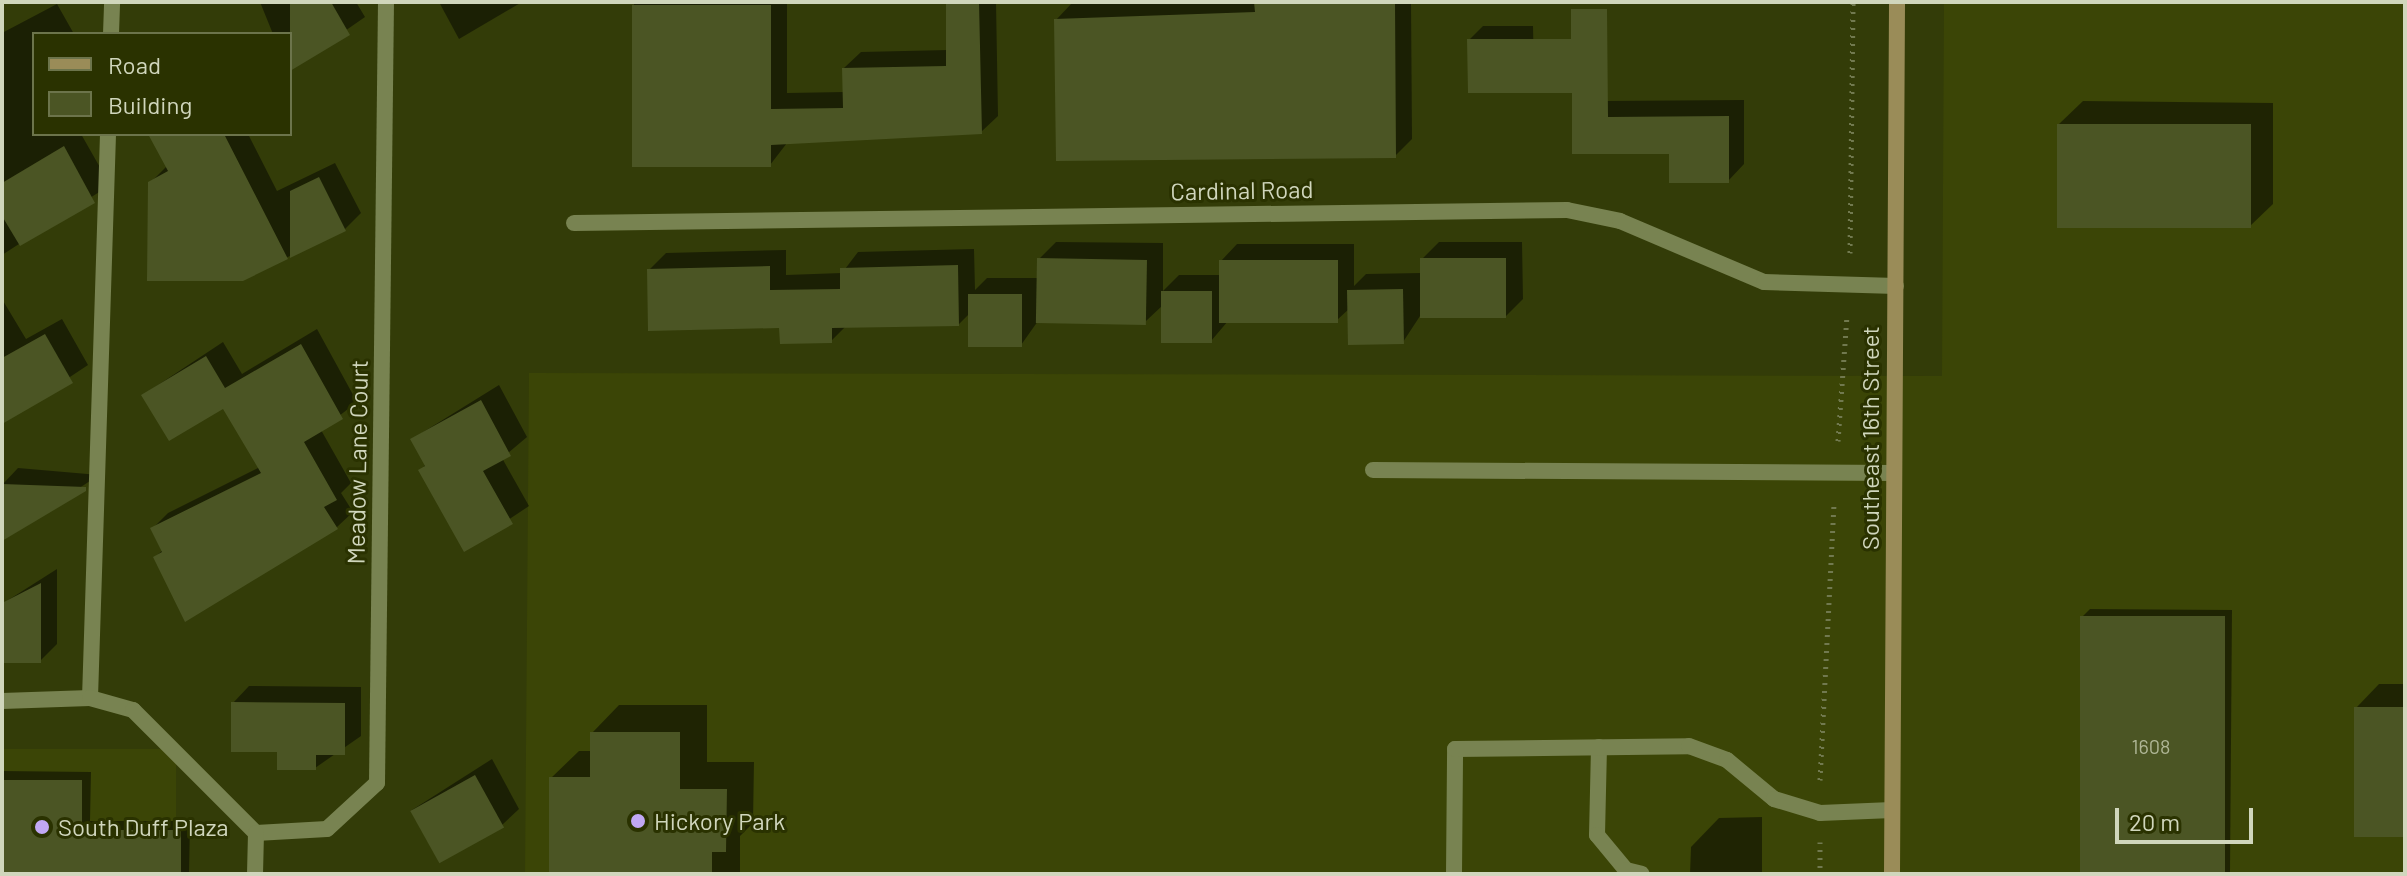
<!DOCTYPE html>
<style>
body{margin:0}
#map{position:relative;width:2407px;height:876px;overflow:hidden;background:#333c08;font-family:Barlow,sans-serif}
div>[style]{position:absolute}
.built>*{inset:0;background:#3b4506;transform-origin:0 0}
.shadow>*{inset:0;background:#0007}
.building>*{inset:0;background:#4b5524;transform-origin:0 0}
.path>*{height:5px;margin-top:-2.5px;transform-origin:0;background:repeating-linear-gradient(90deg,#71794f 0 2px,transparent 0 8px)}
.service>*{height:16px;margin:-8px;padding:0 8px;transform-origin:8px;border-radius:8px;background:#788351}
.minor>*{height:16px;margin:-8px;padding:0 8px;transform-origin:8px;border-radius:8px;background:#788351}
.secondary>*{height:16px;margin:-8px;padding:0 8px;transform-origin:8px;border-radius:8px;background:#9a8c58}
.dots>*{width:22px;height:22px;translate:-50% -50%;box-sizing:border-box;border:4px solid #2a3200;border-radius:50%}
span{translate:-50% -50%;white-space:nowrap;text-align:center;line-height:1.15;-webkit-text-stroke:6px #2a3200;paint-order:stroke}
.number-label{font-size:20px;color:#afb696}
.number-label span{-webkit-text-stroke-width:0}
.street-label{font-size:24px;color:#d0d6bc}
.poi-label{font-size:24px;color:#d0d6bc}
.left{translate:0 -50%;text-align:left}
.frame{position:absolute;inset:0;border:4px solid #d0d6bc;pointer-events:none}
.legend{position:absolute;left:32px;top:32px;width:260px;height:104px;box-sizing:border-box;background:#2a3200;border:2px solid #6c744b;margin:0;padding:10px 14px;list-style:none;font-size:24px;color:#d0d6bc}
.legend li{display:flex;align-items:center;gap:16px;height:40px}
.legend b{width:40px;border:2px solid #6c744b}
.scale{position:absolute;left:2115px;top:808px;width:138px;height:36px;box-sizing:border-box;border:4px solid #d0d6bc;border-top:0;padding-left:10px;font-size:24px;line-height:28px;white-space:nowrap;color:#d0d6bc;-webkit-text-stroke:6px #2a3200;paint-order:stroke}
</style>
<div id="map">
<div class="built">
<i style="clip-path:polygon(1944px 2px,2405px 2px,2405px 874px,525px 874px,529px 373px,1942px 376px)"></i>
<i style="left:2px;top:749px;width:174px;height:125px"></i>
</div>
<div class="shadow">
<i style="clip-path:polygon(260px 2px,356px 2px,365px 17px,290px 69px,290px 34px,273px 34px)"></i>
<i style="clip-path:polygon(439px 2px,522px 2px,459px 39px)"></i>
<i style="clip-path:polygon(634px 2px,787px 2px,787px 93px,845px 92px,844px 68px,861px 52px,948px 50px,948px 2px,996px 2px,998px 116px,981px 132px,787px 143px,770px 165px,634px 165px)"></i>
<i style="clip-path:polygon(1411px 2px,1412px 139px,1395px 156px,1056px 20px,1072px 3px)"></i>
<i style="clip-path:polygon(57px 4px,74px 34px,34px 34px,34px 134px,81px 134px,110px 185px,2px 255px,2px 33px)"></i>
<i style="clip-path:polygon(1483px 26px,1533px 26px,1534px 77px,1469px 40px)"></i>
<i style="clip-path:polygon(1744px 100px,1744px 164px,1728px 181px,1671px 152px,1589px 152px,1605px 101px)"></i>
<i style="clip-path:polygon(2083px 101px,2273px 103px,2273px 204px,2249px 227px,2059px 124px)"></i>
<i style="clip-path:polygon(150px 134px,248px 134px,277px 191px,335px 163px,361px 213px,345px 229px,243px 279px,150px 183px,167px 166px)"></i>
<i style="clip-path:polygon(1056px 242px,1163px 243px,1163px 291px,1179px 275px,1221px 275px,1221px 261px,1237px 244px,1354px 244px,1354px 286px,1366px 274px,1422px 273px,1422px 259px,1439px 242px,1522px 242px,1523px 299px,1506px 316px,1420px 316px,1403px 342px,1350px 308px,1337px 320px,1228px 321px,1211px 341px,1163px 305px,1146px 321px,1038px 321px,1021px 345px,970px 313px,959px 324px,846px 326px,831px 341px,649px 270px,666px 253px,786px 250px,786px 275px,842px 273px,858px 252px,974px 249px,975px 290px,987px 278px,1039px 278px,1039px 259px)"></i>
<i style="clip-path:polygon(2px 299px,26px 339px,62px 319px,88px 365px,2px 422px)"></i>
<i style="clip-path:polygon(317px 329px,357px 402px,321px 430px,351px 483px,341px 493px,353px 512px,337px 527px,155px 557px,163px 550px,152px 529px,168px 513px,260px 467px,223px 407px,143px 395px,223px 342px,242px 374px)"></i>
<i style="clip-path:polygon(499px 385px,527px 437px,502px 458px,529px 506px,465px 549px,421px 470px,426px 464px,412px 439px)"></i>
<i style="clip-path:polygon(18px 468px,99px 475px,2px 539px,2px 485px)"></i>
<i style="clip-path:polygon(57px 569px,57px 644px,40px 661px,2px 661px,2px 604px)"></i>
<i style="clip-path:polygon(2090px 609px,2232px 610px,2230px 874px,2080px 874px,2082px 617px)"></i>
<i style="clip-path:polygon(2379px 684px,2405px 684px,2405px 835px,2356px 708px)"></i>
<i style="clip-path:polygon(249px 686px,361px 687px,361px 736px,315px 768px,279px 750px,233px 703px)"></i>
<i style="clip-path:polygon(619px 705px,707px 705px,707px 762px,754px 762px,753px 823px,740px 836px,740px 874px,551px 874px,551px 778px,579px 751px,592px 751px,592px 733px)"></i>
<i style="clip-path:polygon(492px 759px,519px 809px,502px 825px,412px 810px)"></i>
<i style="clip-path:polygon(2px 771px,91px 772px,90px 821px,190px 821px,189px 874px,2px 874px)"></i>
<i style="clip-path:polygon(1762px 817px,1762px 874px,1690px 874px,1691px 847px,1719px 818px)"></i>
</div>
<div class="building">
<i style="clip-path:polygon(290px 2px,331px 2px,350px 35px,290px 71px)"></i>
<i style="clip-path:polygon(946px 2px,979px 2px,982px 134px,771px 145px,771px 167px,632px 167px,632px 5px,771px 5px,771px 109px,843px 108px,842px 68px,946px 66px)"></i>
<i style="clip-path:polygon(1254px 2px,1395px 2px,1396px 158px,1056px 161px,1054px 19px,1255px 12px)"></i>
<i style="clip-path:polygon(1571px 9px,1607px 9px,1608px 117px,1729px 116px,1729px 183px,1669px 183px,1669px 154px,1572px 154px,1572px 93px,1468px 93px,1467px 39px,1571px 39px)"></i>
<i style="left:2057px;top:124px;width:194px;height:104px"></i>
<i style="clip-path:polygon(148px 134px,224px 134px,288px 259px,243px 281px,147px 281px,148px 182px,168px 171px)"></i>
<i style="clip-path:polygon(64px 146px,95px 203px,20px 246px,2px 216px,2px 183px)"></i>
<i style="clip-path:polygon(319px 177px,346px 231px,290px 258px,290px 191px)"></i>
<i style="left:1037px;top:258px;width:110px;height:65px;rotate:1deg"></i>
<i style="left:1420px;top:258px;width:86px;height:60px"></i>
<i style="left:1219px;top:260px;width:119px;height:63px"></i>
<i style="clip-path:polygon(958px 265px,959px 326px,832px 328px,832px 343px,780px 344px,779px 328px,648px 331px,647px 269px,770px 266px,770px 290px,840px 289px,840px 268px)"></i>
<i style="left:1403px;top:289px;width:55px;height:56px;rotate:89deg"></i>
<i style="left:1161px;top:291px;width:51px;height:52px"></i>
<i style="left:968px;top:294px;width:54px;height:53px"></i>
<i style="clip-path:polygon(45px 334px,73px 383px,2px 424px,2px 358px)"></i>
<i style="clip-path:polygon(301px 344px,343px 419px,304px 442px,337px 500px,324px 507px,338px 529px,185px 622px,153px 557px,162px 552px,150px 528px,261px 473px,223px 409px,169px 441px,141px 395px,206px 356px,225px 388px)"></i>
<i style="clip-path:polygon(481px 400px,511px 456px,483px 471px,513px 524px,464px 552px,418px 470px,425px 466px,410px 439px)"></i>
<i style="clip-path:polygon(2px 484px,86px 487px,86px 491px,2px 541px)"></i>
<i style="clip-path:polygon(41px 583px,41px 663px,2px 663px,2px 603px)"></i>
<i style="left:2080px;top:616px;width:145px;height:258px"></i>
<i style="clip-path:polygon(231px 702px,345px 703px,345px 755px,316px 755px,316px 770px,277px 770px,277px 752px,231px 752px)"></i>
<i style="left:2354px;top:707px;width:51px;height:130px"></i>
<i style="clip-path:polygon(590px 732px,680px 732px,680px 789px,727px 789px,726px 852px,712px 852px,712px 874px,549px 874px,549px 777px,590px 777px)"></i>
<i style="left:475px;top:775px;width:60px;height:74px;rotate:61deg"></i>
<i style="clip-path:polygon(2px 780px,82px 780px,82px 830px,181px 830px,181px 874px,2px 874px)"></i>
</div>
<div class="path">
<i style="left:1850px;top:253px;width:251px;rotate:-89.3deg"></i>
<i style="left:1838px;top:441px;width:126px;rotate:-85.9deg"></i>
<i style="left:1820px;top:780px;width:278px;rotate:-87.1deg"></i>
<i style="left:1820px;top:842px;width:32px;rotate:90deg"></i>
</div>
<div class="service">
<i style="left:1373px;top:470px;width:521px;rotate:0.33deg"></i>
<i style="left:1599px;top:747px;width:88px;rotate:91.3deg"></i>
<i style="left:1597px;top:835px;width:45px;rotate:50.4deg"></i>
<i style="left:1626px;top:870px;width:16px;rotate:14deg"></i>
<i style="left:1454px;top:874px;width:125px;rotate:-89.5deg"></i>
<i style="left:1455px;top:749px;width:234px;rotate:-0.7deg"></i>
<i style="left:1689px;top:746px;width:40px;rotate:20.2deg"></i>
<i style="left:1727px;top:760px;width:61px;rotate:39.7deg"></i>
<i style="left:1774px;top:799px;width:48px;rotate:16.9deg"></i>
<i style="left:1820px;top:813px;width:72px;rotate:-2.4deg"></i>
</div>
<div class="minor">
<i style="left:111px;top:34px;width:32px;rotate:-88deg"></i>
<i style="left:574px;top:223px;width:993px;rotate:-0.75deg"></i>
<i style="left:1567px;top:210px;width:54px;rotate:11.7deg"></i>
<i style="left:1620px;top:221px;width:156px;rotate:23deg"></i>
<i style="left:1764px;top:282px;width:132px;rotate:1.7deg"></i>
<i style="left:90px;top:698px;width:564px;rotate:-88.17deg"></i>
<i style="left:2px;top:701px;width:88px;rotate:-2deg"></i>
<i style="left:90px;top:698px;width:45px;rotate:15.6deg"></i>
<i style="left:133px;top:710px;width:174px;rotate:45deg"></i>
<i style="left:256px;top:833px;width:71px;rotate:-3.2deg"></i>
<i style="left:327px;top:829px;width:68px;rotate:-42.6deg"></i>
<i style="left:377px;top:783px;width:781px;rotate:-89.34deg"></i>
<i style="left:255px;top:874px;width:41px;rotate:-88.6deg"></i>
</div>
<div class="secondary">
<i style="left:1892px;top:874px;width:872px;rotate:-89.67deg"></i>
</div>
<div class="dots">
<i style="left:638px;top:821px;background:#c1a8f3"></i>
<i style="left:42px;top:827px;background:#c1a8f3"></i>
</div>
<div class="number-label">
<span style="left:2151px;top:746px">1608</span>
</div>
<div class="street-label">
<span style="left:1242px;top:190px;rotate:-1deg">Cardinal Road</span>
<span style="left:1870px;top:438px;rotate:-90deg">Southeast 16th Street</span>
<span style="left:357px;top:462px;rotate:-89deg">Meadow Lane Court</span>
</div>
<div class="poi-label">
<span class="left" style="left:654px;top:821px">Hickory Park</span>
<span class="left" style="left:58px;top:827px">South Duff Plaza</span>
</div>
<div class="frame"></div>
<ul class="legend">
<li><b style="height:10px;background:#9a8c58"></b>Road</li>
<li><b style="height:22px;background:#4b5524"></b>Building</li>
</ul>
<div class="scale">20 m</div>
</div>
